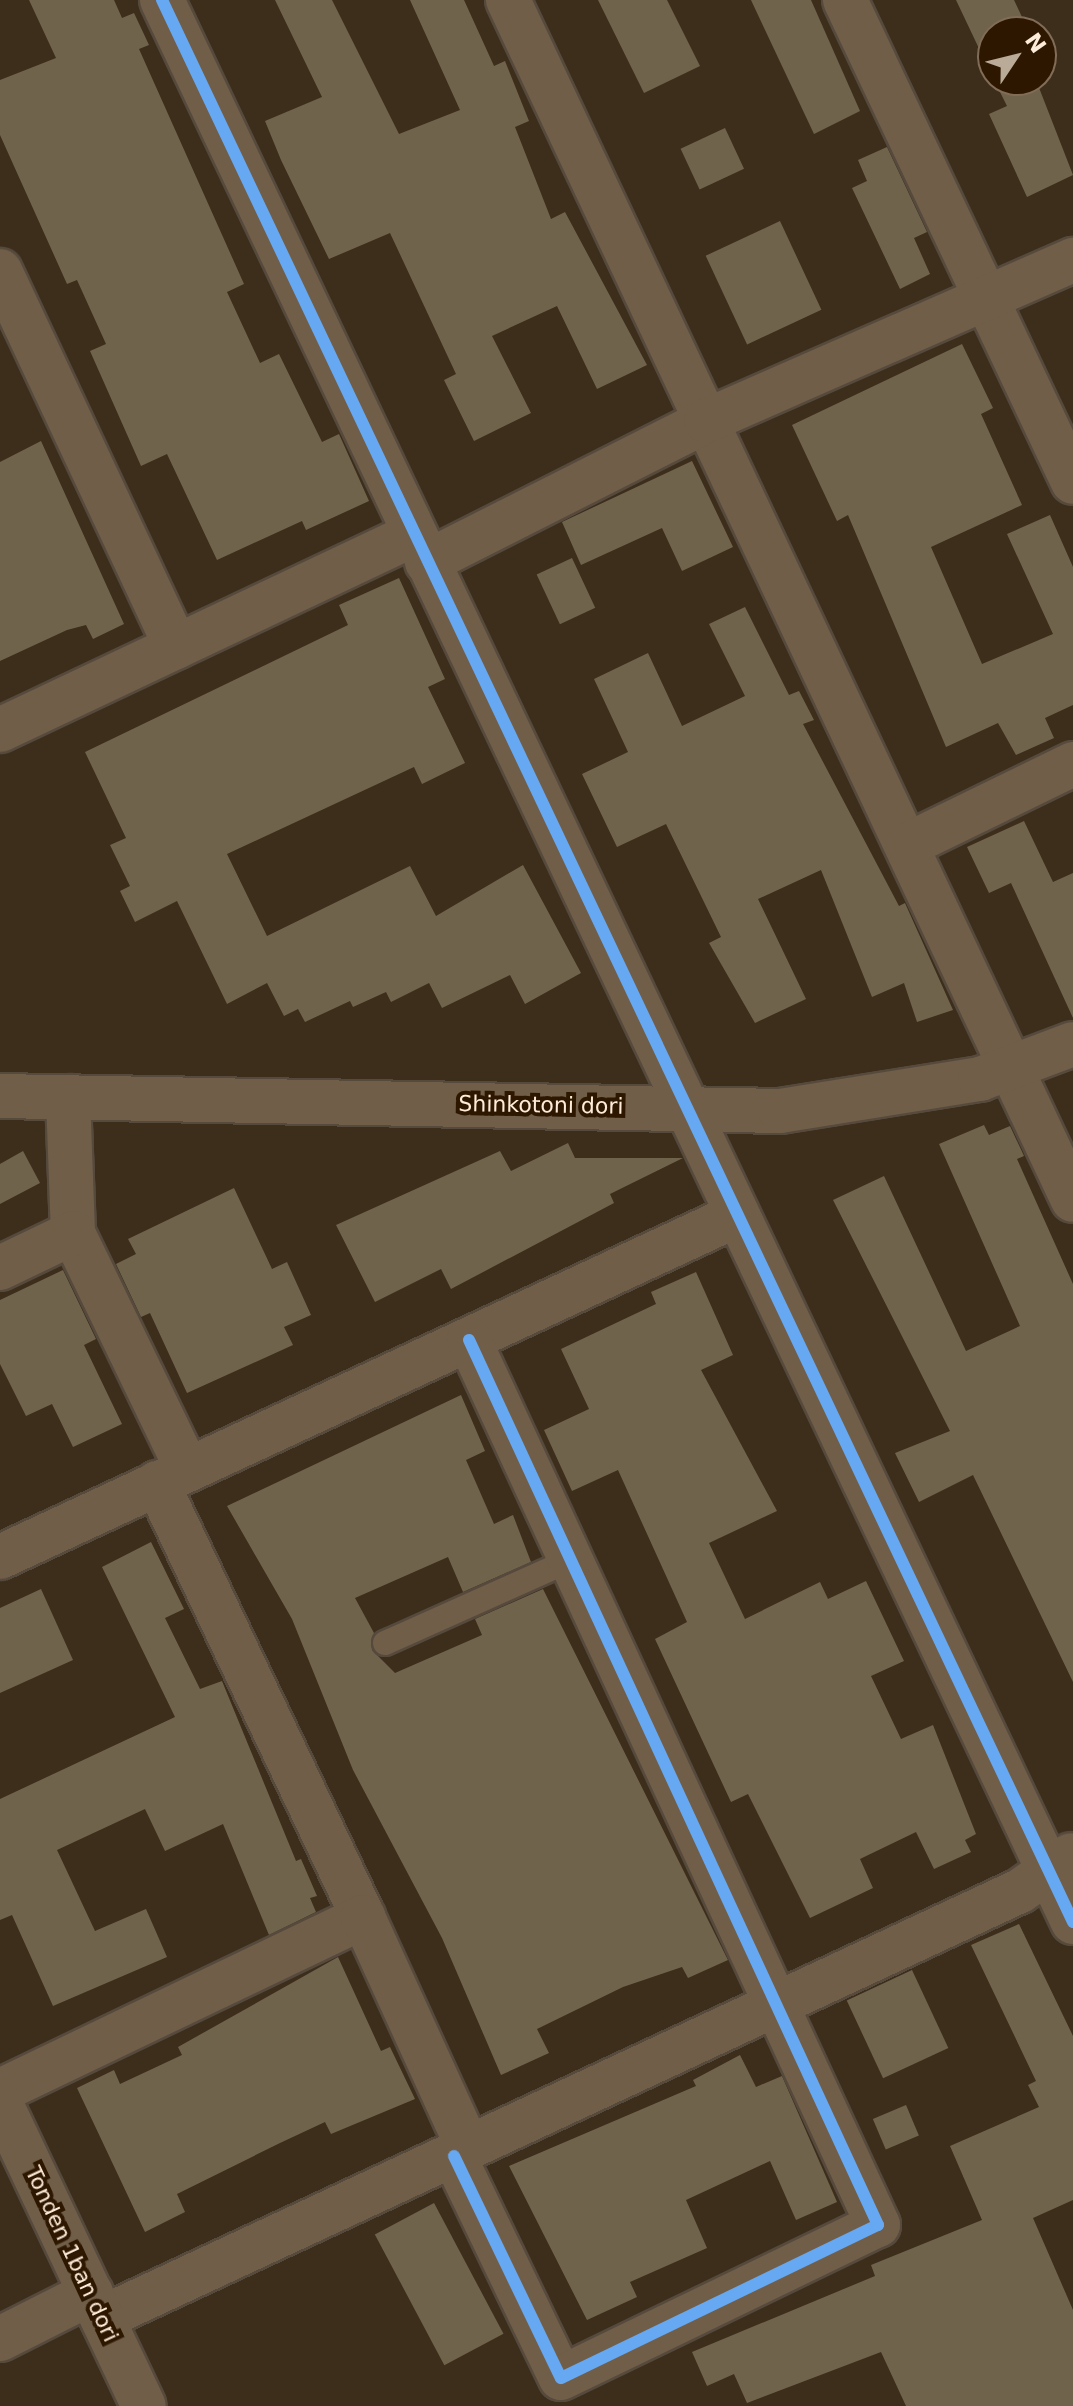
<!DOCTYPE html>
<style>
body{margin:0}
#map{position:relative;width:1073px;height:2406px;overflow:hidden;background:#3d2e1c;font-family:"DejaVu Sans",sans-serif}
div>[style]{position:absolute}
.building>*{inset:0;background:#70634c;transform-origin:0 0}
.roads{filter:drop-shadow(2px 0 #564a3d) drop-shadow(-2px 0 #564a3d) drop-shadow(0 2px #564a3d) drop-shadow(0 -2px #564a3d)}
.service>*{height:24px;margin:-12px;padding:0 12px;transform-origin:12px;border-radius:12px;background:#705e49}
.minor>*{height:44px;margin:-22px;padding:0 22px;transform-origin:22px;border-radius:22px;background:#705e49}
.tertiary>*{height:44px;margin:-22px;padding:0 22px;transform-origin:22px;border-radius:22px;background:#705e49}
.cycleway>*{height:12px;margin:-6px;padding:0 6px;transform-origin:6px;border-radius:6px;background:#66a8f1}
span{translate:-50% -50%;white-space:nowrap;text-align:center;line-height:1.15;-webkit-text-stroke:8px #2d1700;paint-order:stroke}
.street-label{font-size:22px;color:#feecda}
.north{position:absolute;left:977px;top:16px;width:80px;height:80px;box-sizing:border-box;background:#2d1700;border:2px solid #816c57;border-radius:50%;rotate:55deg;font-size:22px;font-weight:700;line-height:32px;text-align:center;color:#feecda}
.north::after{content:'';display:block;margin:auto;width:28px;height:36px;background:#baaa98;clip-path:polygon(50% 0,100% 100%,50% 72%,0 100%)}
</style>
<div id="map">
<div class="building">
<i style="clip-path:polygon(29px 0,114px 0,122px 18px,134px 13px,149px 45px,139px 49px,244px 284px,227px 292px,260px 363px,279px 354px,322px 442px,339px 434px,369px 501px,306px 530px,302px 521px,217px 560px,167px 454px,141px 466px,90px 351px,106px 344px,77px 280px,67px 284px,0 135px,0 80px,56px 58px)"></i>
<i style="clip-path:polygon(275px 0,332px 0,399px 134px,460px 110px,410px 0,464px 0,494px 66px,505px 61px,529px 121px,515px 127px,551px 219px,565px 212px,647px 365px,597px 389px,557px 306px,492px 336px,531px 413px,474px 441px,444px 380px,456px 374px,390px 233px,329px 259px,281px 160px,265px 121px,322px 97px)"></i>
<i style="clip-path:polygon(598px 0,667px 0,700px 66px,644px 93px)"></i>
<i style="clip-path:polygon(751px 0,811px 0,860px 111px,814px 134px)"></i>
<i style="clip-path:polygon(956px 0,1014px 0,1029px 32px,993px 32px,993px 78px)"></i>
<i style="clip-path:polygon(994px 80px,1036px 80px,1073px 175px,1027px 197px,989px 114px,1007px 106px)"></i>
<i style="left:725px;top:128px;width:45px;height:49px;rotate:65deg"></i>
<i style="clip-path:polygon(887px 147px,927px 232px,914px 238px,930px 274px,900px 289px,852px 188px,867px 181px,858px 160px)"></i>
<i style="left:780px;top:221px;width:98px;height:82px;rotate:65deg"></i>
<i style="clip-path:polygon(962px 344px,993px 408px,981px 414px,1022px 505px,931px 547px,982px 664px,1053px 634px,1007px 534px,1050px 515px,1073px 567px,1073px 705px,1045px 718px,1054px 738px,1016px 755px,998px 723px,946px 747px,848px 515px,837px 521px,792px 425px)"></i>
<i style="clip-path:polygon(41px 441px,124px 624px,93px 639px,86px 625px,67px 630px,0 661px,0 462px)"></i>
<i style="clip-path:polygon(692px 461px,733px 547px,682px 571px,662px 528px,581px 565px,562px 522px)"></i>
<i style="left:572px;top:558px;width:55px;height:39px;rotate:65deg"></i>
<i style="clip-path:polygon(399px 578px,445px 679px,428px 687px,465px 763px,422px 784px,414px 767px,227px 854px,267px 936px,410px 866px,436px 916px,523px 865px,581px 973px,525px 1004px,510px 975px,442px 1008px,429px 983px,391px 1002px,386px 992px,353px 1007px,350px 1001px,305px 1022px,298px 1009px,284px 1016px,267px 983px,227px 1004px,177px 901px,135px 922px,120px 891px,130px 886px,110px 845px,126px 838px,85px 752px,348px 625px,339px 605px)"></i>
<i style="clip-path:polygon(745px 607px,789px 695px,799px 691px,814px 720px,803px 724px,899px 906px,905px 903px,953px 1010px,917px 1022px,904px 983px,872px 997px,821px 870px,758px 899px,806px 999px,755px 1023px,709px 943px,721px 937px,666px 824px,617px 847px,582px 774px,628px 752px,594px 679px,648px 653px,682px 726px,745px 696px,709px 624px)"></i>
<i style="clip-path:polygon(1024px 821px,1053px 882px,1073px 873px,1073px 1018px,1011px 883px,989px 893px,967px 847px)"></i>
<i style="clip-path:polygon(984px 1125px,989px 1135px,1010px 1126px,1024px 1156px,1017px 1159px,1073px 1284px,1073px 1682px,973px 1475px,919px 1502px,895px 1453px,950px 1431px,833px 1200px,884px 1176px,966px 1351px,1020px 1326px,939px 1144px)"></i>
<i style="clip-path:polygon(568px 1143px,575px 1158px,683px 1158px,610px 1194px,614px 1203px,451px 1289px,441px 1269px,375px 1302px,336px 1225px,500px 1151px,511px 1171px)"></i>
<i style="clip-path:polygon(23px 1151px,40px 1183px,0 1204px,0 1164px)"></i>
<i style="clip-path:polygon(234px 1188px,272px 1269px,287px 1262px,311px 1315px,284px 1327px,293px 1345px,187px 1393px,150px 1313px,141px 1317px,116px 1264px,136px 1254px,128px 1239px)"></i>
<i style="clip-path:polygon(63px 1270px,96px 1339px,84px 1345px,122px 1424px,73px 1447px,52px 1404px,26px 1416px,0 1364px,0 1300px)"></i>
<i style="clip-path:polygon(696px 1272px,733px 1355px,701px 1370px,777px 1511px,709px 1543px,745px 1619px,820px 1582px,828px 1599px,866px 1581px,904px 1661px,871px 1676px,901px 1739px,933px 1725px,976px 1834px,965px 1840px,971px 1852px,934px 1869px,916px 1832px,860px 1859px,873px 1888px,810px 1918px,748px 1794px,731px 1802px,655px 1639px,687px 1622px,618px 1470px,572px 1491px,544px 1430px,589px 1409px,561px 1349px,656px 1304px,651px 1292px)"></i>
<i style="clip-path:polygon(461px 1395px,485px 1451px,466px 1460px,494px 1524px,513px 1515px,531px 1562px,463px 1592px,448px 1557px,355px 1598px,374px 1633px,372px 1650px,395px 1673px,482px 1635px,475px 1619px,543px 1589px,728px 1960px,688px 1978px,682px 1967px,623px 1987px,537px 2029px,549px 2053px,501px 2075px,442px 1938px,353px 1770px,292px 1619px,227px 1506px)"></i>
<i style="clip-path:polygon(151px 1542px,184px 1609px,165px 1618px,200px 1689px,222px 1681px,296px 1861px,301px 1859px,317px 1896px,310px 1898px,316px 1912px,269px 1935px,223px 1824px,165px 1851px,145px 1809px,57px 1850px,95px 1931px,146px 1909px,167px 1957px,53px 2006px,12px 1915px,0 1920px,0 1799px,175px 1717px,102px 1567px)"></i>
<i style="clip-path:polygon(41px 1589px,73px 1660px,0 1693px,0 1608px)"></i>
<i style="clip-path:polygon(1019px 1924px,1073px 2036px,1073px 2200px,1033px 2218px,1073px 2310px,1073px 2406px,906px 2406px,881px 2352px,747px 2403px,734px 2374px,707px 2386px,692px 2352px,875px 2276px,871px 2265px,982px 2220px,950px 2146px,1039px 2107px,1028px 2085px,1036px 2081px,971px 1945px)"></i>
<i style="clip-path:polygon(338px 1957px,381px 2051px,390px 2047px,415px 2099px,331px 2134px,325px 2122px,280px 2143px,177px 2194px,185px 2212px,145px 2232px,77px 2088px,114px 2070px,120px 2084px,182px 2055px,178px 2047px)"></i>
<i style="left:912px;top:1970px;width:86px;height:72px;rotate:65deg"></i>
<i style="clip-path:polygon(740px 2055px,756px 2087px,782px 2076px,837px 2202px,796px 2220px,770px 2161px,686px 2200px,707px 2248px,630px 2282px,637px 2297px,587px 2320px,509px 2166px,696px 2086px,693px 2080px)"></i>
<i style="left:906px;top:2105px;width:33px;height:36px;rotate:67deg"></i>
<i style="left:434px;top:2203px;width:148px;height:67px;rotate:62deg"></i>
</div>
<div class="roads">
<div class="service">
<i style="left:385px;top:1643px;width:206px;rotate:-24.1deg"></i>
</div>
<div class="minor">
<i style="left:162px;top:0;width:2127px;rotate:64.64deg"></i>
<i style="left:508px;top:0;width:1326px;rotate:64.79deg"></i>
<i style="left:845px;top:0;width:533px;rotate:64.68deg"></i>
<i style="left:0;top:271px;width:415px;rotate:64.9deg"></i>
<i style="left:427px;top:562px;width:313px;rotate:-26.8deg"></i>
<i style="left:706px;top:421px;width:401px;rotate:-23.7deg"></i>
<i style="left:0;top:730px;width:458px;rotate:-25.3deg"></i>
<i style="left:907px;top:845px;width:185px;rotate:-26deg"></i>
<i style="left:68px;top:1097px;width:136px;rotate:87.9deg"></i>
<i style="left:73px;top:1233px;width:262px;rotate:64.2deg"></i>
<i style="left:0;top:1268px;width:81px;rotate:-25.6deg"></i>
<i style="left:157px;top:1483px;width:480px;rotate:64.6deg"></i>
<i style="left:0;top:1557px;width:812px;rotate:-24.89deg"></i>
<i style="left:0;top:2091px;width:403px;rotate:-25.6deg"></i>
<i style="left:363px;top:1917px;width:253px;rotate:65.5deg"></i>
<i style="left:454px;top:2156px;width:246px;rotate:64.3deg"></i>
<i style="left:561px;top:2378px;width:352px;rotate:-25.8deg"></i>
<i style="left:878px;top:2225px;width:975px;rotate:-114.8deg"></i>
<i style="left:102px;top:2318px;width:1012px;rotate:-24.95deg"></i>
<i style="left:1020px;top:1891px;width:62px;rotate:-35.2deg"></i>
<i style="left:0;top:2339px;width:102px;rotate:-26.8deg"></i>
</div>
<div class="tertiary">
<i style="left:0;top:1096px;width:780px;rotate:1.1deg"></i>
<i style="left:780px;top:1111px;width:203px;rotate:-9.1deg"></i>
<i style="left:980px;top:1079px;width:99px;rotate:-20.6deg"></i>
<i style="left:0;top:2102px;width:336px;rotate:64.7deg"></i>
</div>
</div>
<div class="cycleway">
<i style="left:162px;top:0;width:2127px;rotate:64.64deg"></i>
<i style="left:454px;top:2156px;width:246px;rotate:64.3deg"></i>
<i style="left:561px;top:2378px;width:352px;rotate:-25.8deg"></i>
<i style="left:878px;top:2225px;width:975px;rotate:-114.8deg"></i>
</div>
<div class="street-label">
<span style="left:541px;top:1105px;rotate:1deg">Shinkotoni dori</span>
<span style="left:72px;top:2254px;rotate:65deg">Tonden 1ban dori</span>
</div>
<div class="north">N</div>
</div>
